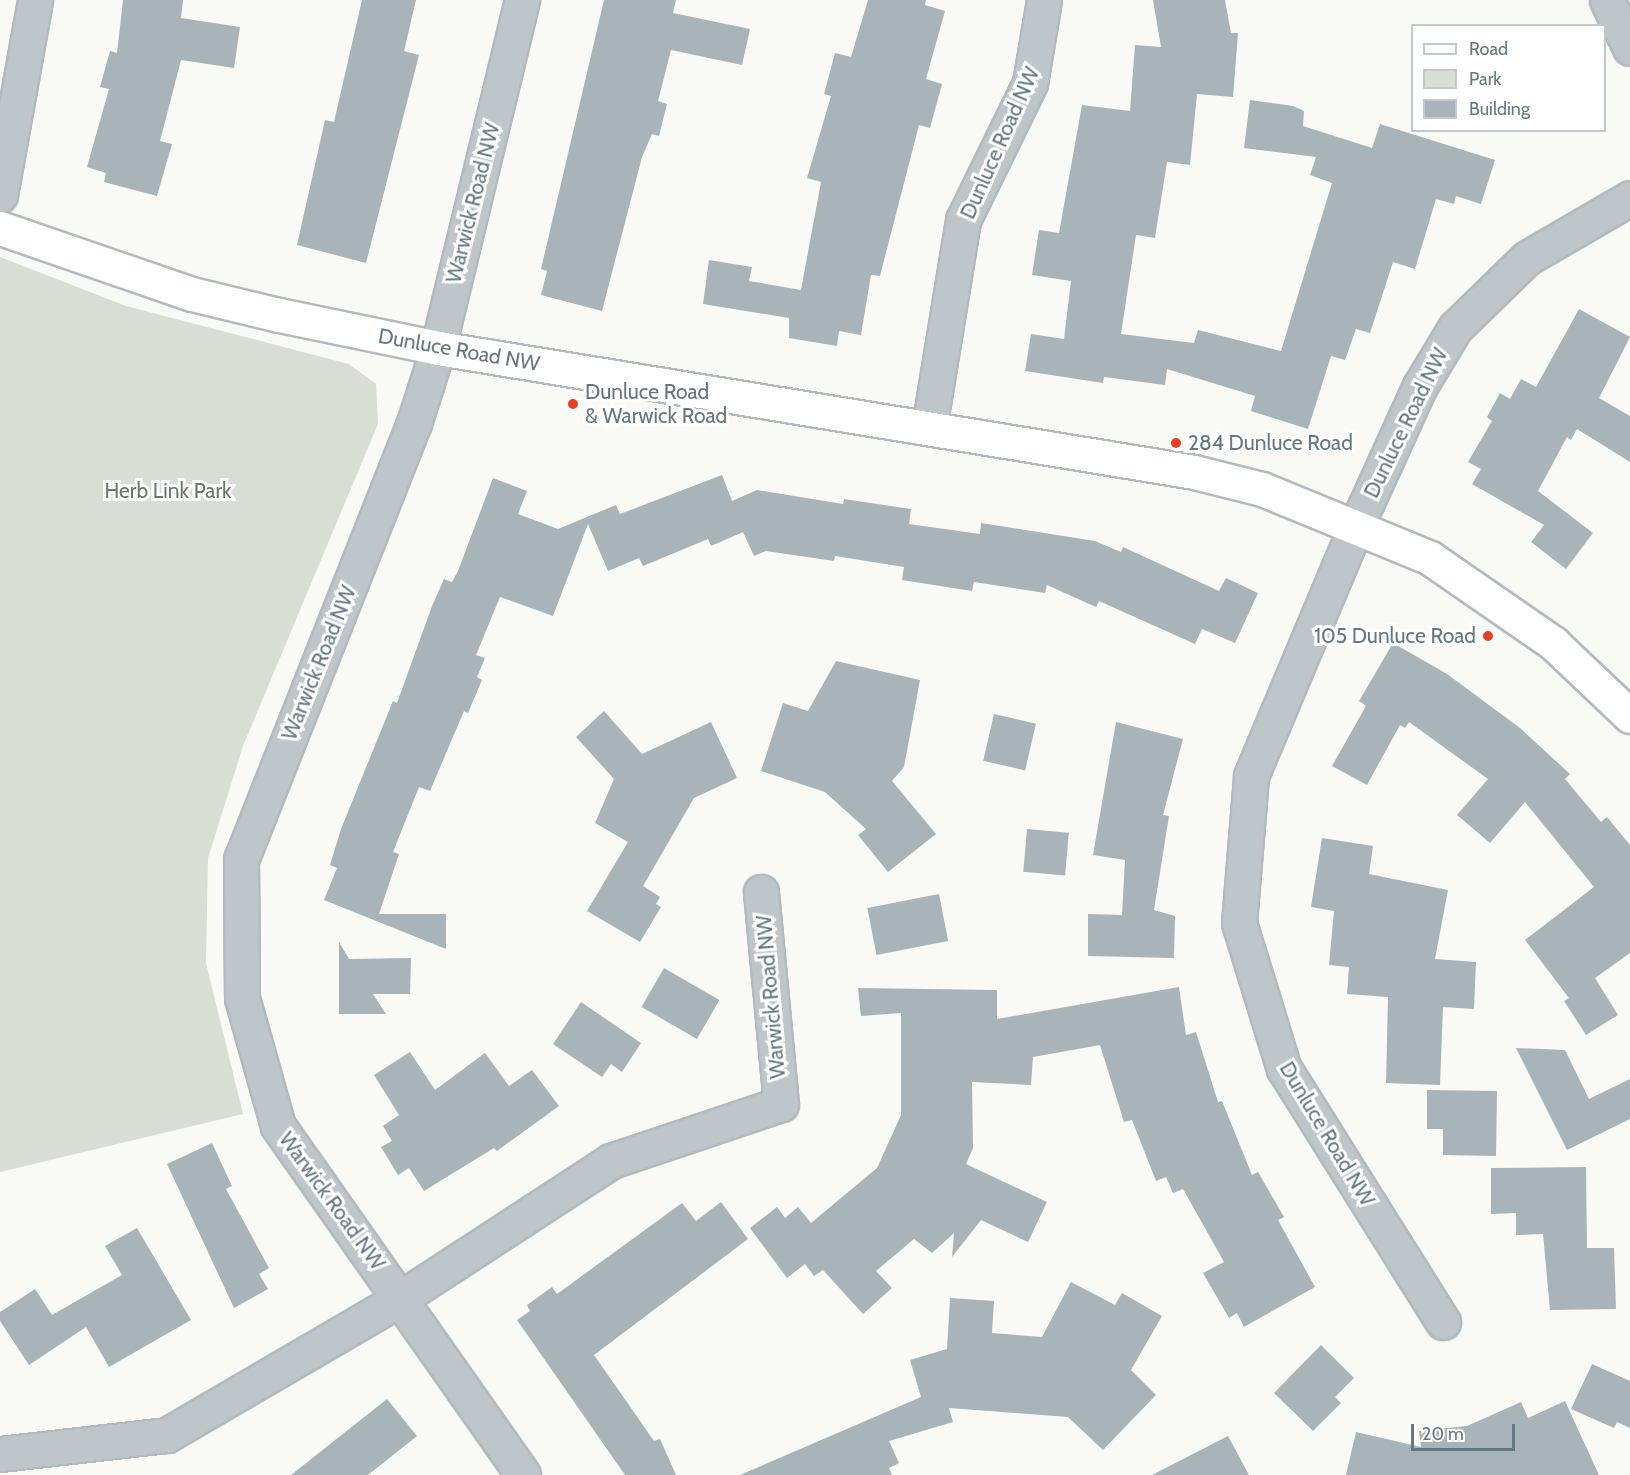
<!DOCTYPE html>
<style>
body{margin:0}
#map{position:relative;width:1630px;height:1475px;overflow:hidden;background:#f9f9f6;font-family:Cabin,sans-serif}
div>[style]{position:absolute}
.green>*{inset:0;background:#d9ded5}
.building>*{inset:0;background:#a8b4b8;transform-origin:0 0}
.roads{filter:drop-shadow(2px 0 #b2babe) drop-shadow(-2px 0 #b2babe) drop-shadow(0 2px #b2babe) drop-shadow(0 -2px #b2babe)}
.street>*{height:33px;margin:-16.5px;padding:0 16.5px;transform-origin:16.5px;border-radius:16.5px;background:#bfc6c9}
.secondary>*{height:33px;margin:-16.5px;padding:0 16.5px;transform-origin:16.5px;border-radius:16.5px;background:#fff}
.dots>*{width:16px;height:16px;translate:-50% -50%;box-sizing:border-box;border:3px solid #fff;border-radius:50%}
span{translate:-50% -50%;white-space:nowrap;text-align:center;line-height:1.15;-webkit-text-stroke:6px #fff;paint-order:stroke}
.street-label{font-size:21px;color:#627883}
.poi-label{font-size:21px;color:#627883}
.left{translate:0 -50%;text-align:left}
.right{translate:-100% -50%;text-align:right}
.park-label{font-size:21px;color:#687a61}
.legend{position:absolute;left:1411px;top:24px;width:195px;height:108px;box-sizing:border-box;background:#fff;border:2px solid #c0c9cd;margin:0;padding:8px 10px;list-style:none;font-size:18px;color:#627883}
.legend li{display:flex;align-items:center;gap:12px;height:30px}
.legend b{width:30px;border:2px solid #c0c9cd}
.scale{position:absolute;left:1411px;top:1424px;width:104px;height:27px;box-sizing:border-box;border:3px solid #627883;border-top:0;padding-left:8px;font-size:18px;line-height:21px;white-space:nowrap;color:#627883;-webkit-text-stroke:4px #fff;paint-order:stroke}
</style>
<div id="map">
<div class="green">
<i style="clip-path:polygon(0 257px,126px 306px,349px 364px,376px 384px,378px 424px,243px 746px,208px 858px,206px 963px,243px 1114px,0 1172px)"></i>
</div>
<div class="building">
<i style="clip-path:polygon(123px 0,183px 0,181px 18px,240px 27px,234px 68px,181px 60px,160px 141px,172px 144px,157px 196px,104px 182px,106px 173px,87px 167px,109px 89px,100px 87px,110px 51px,117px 53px)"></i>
<i style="clip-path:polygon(362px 0,416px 0,404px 51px,419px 55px,366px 263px,297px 245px,325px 120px,334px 122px)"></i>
<i style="clip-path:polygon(604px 0,676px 0,673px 13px,750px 29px,742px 65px,671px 50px,658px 101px,667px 104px,659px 136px,652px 134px,642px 157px,602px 311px,541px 295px,547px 271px,541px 269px)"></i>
<i style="clip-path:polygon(868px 0,926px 0,925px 5px,945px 11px,926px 79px,942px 84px,930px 128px,919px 125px,880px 276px,871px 275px,861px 335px,839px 331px,837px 346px,789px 338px,789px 318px,703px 304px,709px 260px,752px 267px,749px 281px,801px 290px,821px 182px,807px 178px,831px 96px,824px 94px,835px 53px,851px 57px)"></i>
<i style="clip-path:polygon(1153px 0,1225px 0,1231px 33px,1238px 33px,1233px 97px,1197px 94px,1190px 165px,1167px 162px,1155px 238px,1136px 235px,1121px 334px,1194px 343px,1198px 330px,1281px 351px,1332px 183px,1310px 175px,1316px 157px,1244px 148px,1250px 100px,1293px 106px,1304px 111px,1303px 126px,1372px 148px,1380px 124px,1495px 160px,1481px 204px,1456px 196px,1454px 204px,1436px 199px,1415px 269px,1393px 262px,1370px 333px,1356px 329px,1345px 360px,1331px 356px,1308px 429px,1251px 411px,1255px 396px,1167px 369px,1165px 385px,1104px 377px,1103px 383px,1025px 371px,1031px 334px,1064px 339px,1071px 281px,1032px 275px,1039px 230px,1059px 233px,1082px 105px,1130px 111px,1135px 45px,1161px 47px)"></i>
<i style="clip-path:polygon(1579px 309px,1630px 337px,1599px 398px,1630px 416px,1630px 462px,1577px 429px,1571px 440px,1567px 437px,1538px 491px,1593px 533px,1566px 569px,1531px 542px,1544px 525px,1472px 484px,1481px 469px,1468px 462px,1492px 421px,1487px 417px,1500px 393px,1510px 399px,1521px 379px,1536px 387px)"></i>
<i style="clip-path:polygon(722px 475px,732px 501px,757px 490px,843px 504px,844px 499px,911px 509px,909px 524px,980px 534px,981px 523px,1095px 541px,1121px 552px,1123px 547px,1219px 591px,1226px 578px,1258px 593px,1235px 643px,1202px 629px,1195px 644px,1099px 601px,1096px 607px,1047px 585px,1045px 593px,974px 582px,972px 591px,902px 580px,904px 567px,835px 556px,834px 561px,766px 551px,754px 556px,743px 532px,711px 546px,708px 539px,643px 566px,639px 558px,608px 571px,588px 524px,553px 616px,500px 597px,476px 655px,485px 658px,477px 677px,482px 680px,468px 713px,464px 711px,430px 791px,419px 787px,393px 852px,399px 854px,379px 914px,446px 914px,446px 949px,324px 900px,337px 868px,330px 865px,341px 829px,393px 701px,397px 703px,432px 606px,444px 579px,452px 582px,458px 571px,493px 478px,527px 491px,518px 514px,558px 529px,616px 505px,620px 514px)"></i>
<i style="clip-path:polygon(1393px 643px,1447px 674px,1520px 728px,1570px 774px,1565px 779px,1601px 822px,1607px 817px,1630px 845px,1630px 953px,1595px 978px,1618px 1015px,1586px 1035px,1564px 1001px,1569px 998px,1525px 940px,1594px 887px,1525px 802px,1490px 843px,1457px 815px,1488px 779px,1409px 722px,1405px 728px,1400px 725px,1367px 785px,1332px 766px,1366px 706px,1359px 701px)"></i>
<i style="clip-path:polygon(836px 661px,920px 680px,904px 767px,892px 781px,936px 834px,888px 872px,858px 835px,866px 829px,825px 792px,761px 771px,783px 703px,808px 711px)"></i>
<i style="clip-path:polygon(604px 711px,642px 754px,711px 722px,737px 778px,694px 798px,643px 886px,660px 897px,656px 904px,661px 907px,640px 942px,587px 911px,628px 842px,595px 823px,614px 779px,576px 737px)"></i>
<i style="left:994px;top:714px;width:43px;height:48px;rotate:13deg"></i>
<i style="clip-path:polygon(1116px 722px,1183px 739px,1163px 815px,1169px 816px,1154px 910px,1175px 916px,1174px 958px,1088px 956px,1088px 914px,1122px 915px,1125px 860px,1093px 855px)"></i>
<i style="left:1027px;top:829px;width:42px;height:43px;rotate:5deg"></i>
<i style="clip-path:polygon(1322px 838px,1373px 846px,1369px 874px,1448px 890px,1435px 959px,1476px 962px,1474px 1009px,1443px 1007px,1440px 1085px,1386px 1083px,1388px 997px,1347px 994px,1349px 967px,1329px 965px,1334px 911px,1311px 907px)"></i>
<i style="left:939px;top:894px;width:48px;height:73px;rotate:79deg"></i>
<i style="clip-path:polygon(339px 942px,349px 959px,411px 958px,410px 994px,373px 994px,386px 1014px,339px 1014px)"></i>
<i style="left:664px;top:968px;width:64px;height:45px;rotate:30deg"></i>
<i style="clip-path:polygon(1179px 987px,1186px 1035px,1196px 1032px,1218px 1102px,1222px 1101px,1252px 1175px,1258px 1172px,1284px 1217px,1278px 1220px,1315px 1287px,1244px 1327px,1237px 1313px,1229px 1318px,1203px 1273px,1224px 1262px,1183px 1189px,1173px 1193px,1166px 1177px,1156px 1181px,1132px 1120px,1124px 1122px,1100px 1045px,1033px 1057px,1031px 1085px,972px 1082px,973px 1148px,966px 1164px,1047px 1202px,1028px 1242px,981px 1220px,952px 1257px,954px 1233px,932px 1253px,914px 1239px,876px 1271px,892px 1288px,863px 1314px,823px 1270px,814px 1276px,805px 1264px,787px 1278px,750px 1228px,777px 1207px,785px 1218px,798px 1207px,811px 1223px,877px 1168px,901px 1115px,901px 1013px,861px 1016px,858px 988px,997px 990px,997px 1019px)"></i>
<i style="clip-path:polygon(581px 1002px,641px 1043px,622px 1072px,611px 1064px,602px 1077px,553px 1044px)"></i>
<i style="clip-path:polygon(1516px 1048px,1565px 1050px,1589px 1099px,1630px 1079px,1630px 1119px,1567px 1150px)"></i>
<i style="clip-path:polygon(410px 1052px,435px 1090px,485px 1053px,509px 1086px,532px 1070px,559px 1106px,497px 1151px,494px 1148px,424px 1191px,409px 1168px,398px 1175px,381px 1147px,392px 1141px,383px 1126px,399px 1115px,374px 1075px)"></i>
<i style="clip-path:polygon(1427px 1090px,1497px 1091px,1496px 1156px,1443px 1155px,1443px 1129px,1427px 1129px)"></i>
<i style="clip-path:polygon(212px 1143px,232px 1186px,226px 1189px,269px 1268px,259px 1274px,268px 1289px,234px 1308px,167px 1164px)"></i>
<i style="clip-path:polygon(1586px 1167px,1587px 1248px,1614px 1248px,1616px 1309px,1550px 1310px,1543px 1234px,1516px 1235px,1516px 1213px,1491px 1214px,1491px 1168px)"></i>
<i style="clip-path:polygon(721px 1202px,748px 1239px,594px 1355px,654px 1441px,660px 1439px,676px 1475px,625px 1475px,517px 1320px,530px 1311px,527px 1305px,552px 1287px,557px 1294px,682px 1203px,696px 1221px)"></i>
<i style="clip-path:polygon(137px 1228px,191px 1320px,109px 1367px,86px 1327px,29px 1365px,0 1321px,0 1312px,35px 1289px,52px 1315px,122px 1275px,105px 1246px)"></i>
<i style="clip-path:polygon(1071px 1282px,1115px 1305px,1122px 1293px,1162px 1316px,1131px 1370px,1156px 1395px,1103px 1450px,1068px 1417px,949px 1408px,953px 1422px,889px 1441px,899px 1463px,889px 1468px,892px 1475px,740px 1475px,921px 1397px,910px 1360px,947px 1349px,950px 1298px,994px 1301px,992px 1333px,1042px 1337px)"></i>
<i style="clip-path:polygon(1321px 1345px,1354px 1378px,1335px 1397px,1341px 1403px,1313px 1431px,1274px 1393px)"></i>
<i style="clip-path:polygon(1592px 1364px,1630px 1381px,1630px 1428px,1617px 1422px,1614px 1428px,1571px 1409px)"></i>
<i style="clip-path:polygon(387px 1399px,417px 1436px,368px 1475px,291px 1475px)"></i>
<i style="clip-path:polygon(1565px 1401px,1599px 1475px,1346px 1475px,1356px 1432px,1421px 1447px,1419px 1431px,1467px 1426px,1521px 1402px,1528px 1418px)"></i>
<i style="clip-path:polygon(1228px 1436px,1249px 1475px,1152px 1475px)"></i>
</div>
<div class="roads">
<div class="street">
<i style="left:522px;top:0;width:358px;rotate:103.6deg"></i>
<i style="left:438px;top:348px;width:79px;rotate:107.7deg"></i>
<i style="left:414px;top:423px;width:469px;rotate:111.6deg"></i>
<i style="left:241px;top:859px;width:139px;rotate:89.6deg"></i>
<i style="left:242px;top:998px;width:133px;rotate:74.3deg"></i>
<i style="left:278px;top:1126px;width:426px;rotate:54.9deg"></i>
<i style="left:1607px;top:0;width:53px;rotate:64.4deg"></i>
<i style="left:0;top:195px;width:198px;rotate:-79.8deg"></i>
<i style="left:929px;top:428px;width:211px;rotate:-80.7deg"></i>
<i style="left:963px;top:220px;width:153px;rotate:-63.9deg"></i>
<i style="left:1030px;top:83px;width:84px;rotate:-80.4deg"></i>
<i style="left:1443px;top:1322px;width:299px;rotate:-122.1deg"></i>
<i style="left:1284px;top:1069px;width:153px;rotate:-107.1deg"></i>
<i style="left:1239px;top:923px;width:147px;rotate:-85.3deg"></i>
<i style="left:1251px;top:776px;width:273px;rotate:-67.2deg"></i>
<i style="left:1357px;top:524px;width:152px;rotate:-65.5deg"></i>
<i style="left:1420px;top:386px;width:68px;rotate:-58.9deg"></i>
<i style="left:1455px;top:328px;width:100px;rotate:-44.2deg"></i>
<i style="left:1527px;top:258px;width:119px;rotate:-30.2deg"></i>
<i style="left:0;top:1454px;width:168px;rotate:-6.5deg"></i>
<i style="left:167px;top:1435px;width:271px;rotate:-30.3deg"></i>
<i style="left:401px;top:1298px;width:251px;rotate:-33.1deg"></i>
<i style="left:611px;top:1161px;width:179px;rotate:-18.5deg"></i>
<i style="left:781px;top:1104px;width:213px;rotate:-95.4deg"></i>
</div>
<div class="secondary">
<i style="left:0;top:228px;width:203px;rotate:19deg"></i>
<i style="left:192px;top:294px;width:89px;rotate:13.6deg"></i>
<i style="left:279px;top:315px;width:162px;rotate:11.7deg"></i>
<i style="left:438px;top:348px;width:766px;rotate:9.31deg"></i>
<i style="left:1194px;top:472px;width:70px;rotate:14deg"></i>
<i style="left:1262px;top:489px;width:182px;rotate:22.3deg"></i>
<i style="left:1430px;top:558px;width:150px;rotate:34.6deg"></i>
<i style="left:1553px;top:643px;width:106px;rotate:43.5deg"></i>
</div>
</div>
<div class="dots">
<i style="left:573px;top:404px;background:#ee3d21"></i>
<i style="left:1176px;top:443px;background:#ee3d21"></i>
<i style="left:1488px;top:636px;background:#ee3d21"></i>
</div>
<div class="street-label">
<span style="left:1000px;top:143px;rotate:-66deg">Dunluce Road NW</span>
<span style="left:473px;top:203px;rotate:-76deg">Warwick Road NW</span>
<span style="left:459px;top:350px;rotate:10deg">Dunluce Road NW</span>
<span style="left:1406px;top:423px;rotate:-64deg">Dunluce Road NW</span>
<span style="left:319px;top:663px;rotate:-68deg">Warwick Road NW</span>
<span style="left:771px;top:997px;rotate:-95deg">Warwick Road NW</span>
<span style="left:1327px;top:1134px;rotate:59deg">Dunluce Road NW</span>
<span style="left:332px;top:1201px;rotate:54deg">Warwick Road NW</span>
</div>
<div class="poi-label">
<span class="left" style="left:585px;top:404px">Dunluce Road<br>&amp; Warwick Road</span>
<span class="left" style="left:1188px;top:443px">284 Dunluce Road</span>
<span class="right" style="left:1476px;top:636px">105 Dunluce Road</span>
</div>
<div class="park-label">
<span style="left:168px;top:491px">Herb Link Park</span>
</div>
<ul class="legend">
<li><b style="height:8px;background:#fff"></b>Road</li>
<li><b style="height:16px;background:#d9ded5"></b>Park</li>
<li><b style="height:16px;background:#a8b4b8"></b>Building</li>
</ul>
<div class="scale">20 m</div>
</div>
